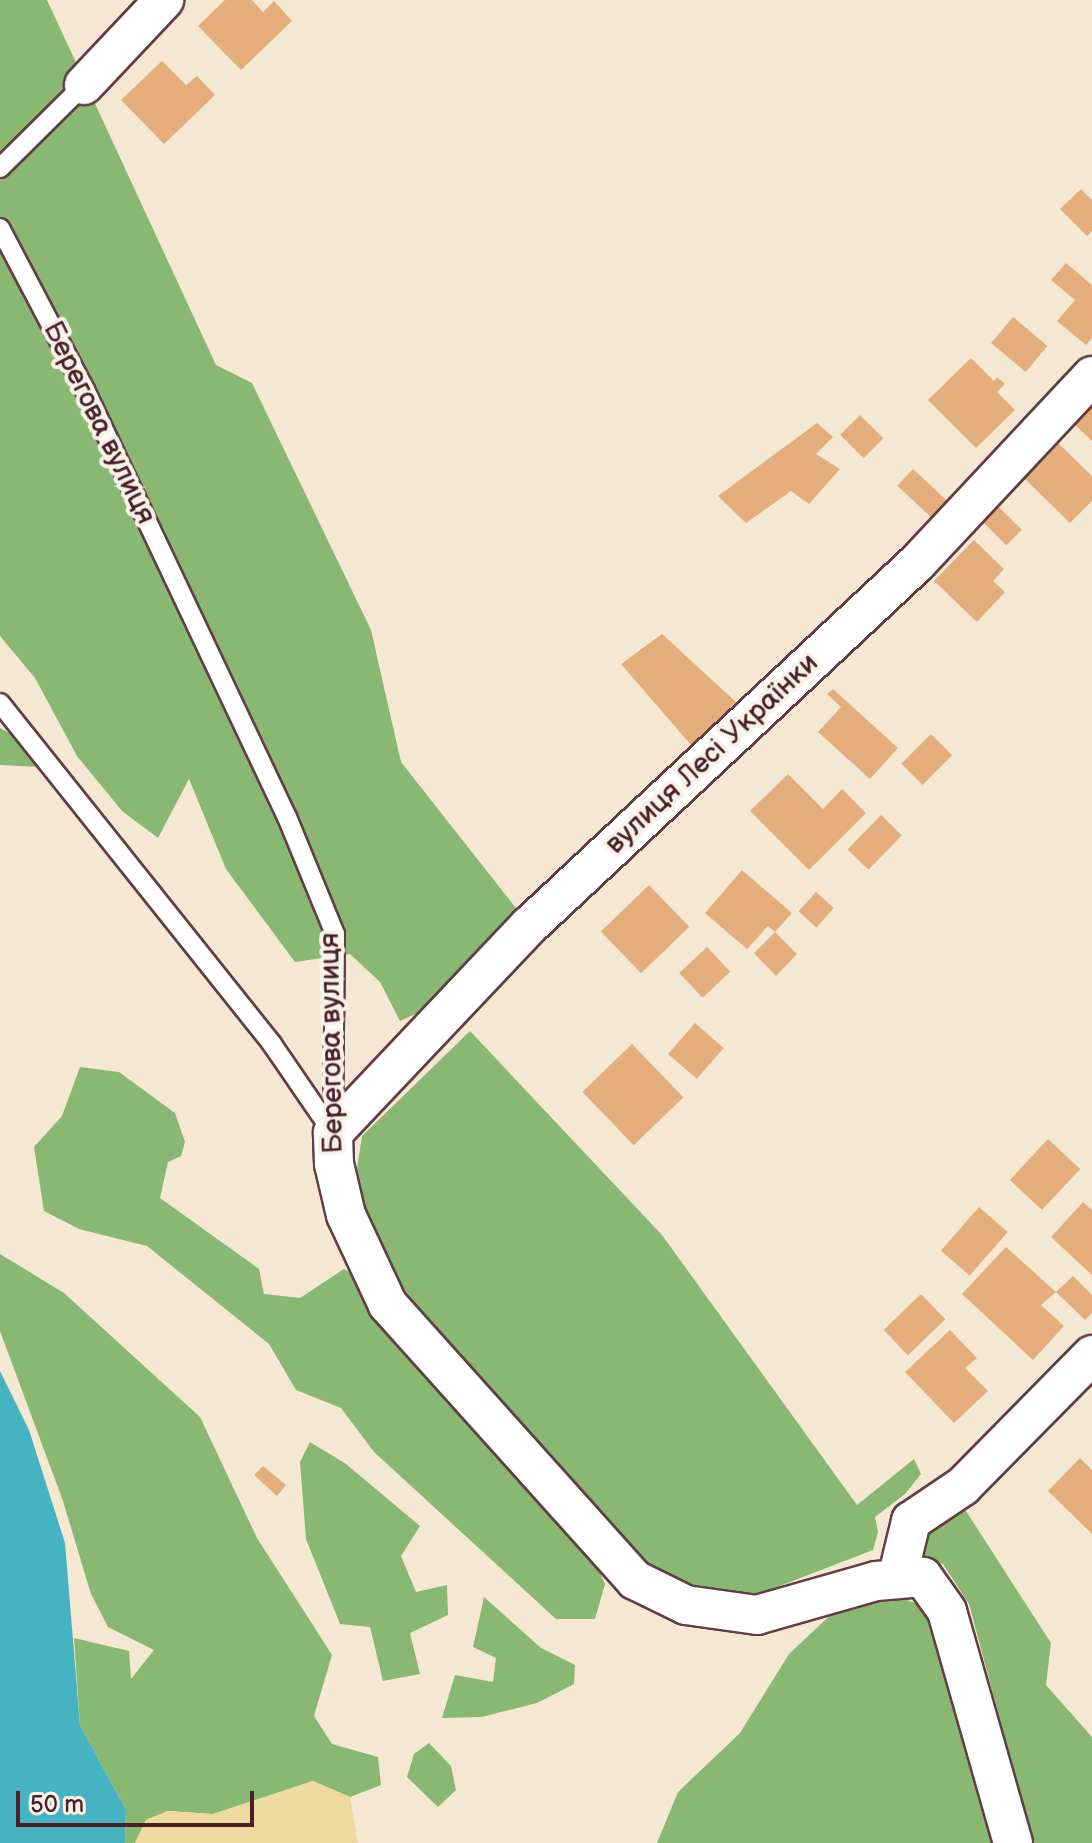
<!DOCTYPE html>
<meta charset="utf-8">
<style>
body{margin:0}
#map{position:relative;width:1092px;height:1843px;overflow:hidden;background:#f5e8d3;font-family:"Balsamiq Sans",sans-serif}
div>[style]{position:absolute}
.forest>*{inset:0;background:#88b871}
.sand>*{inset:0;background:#eeda9e}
.water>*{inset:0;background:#45b3c1}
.building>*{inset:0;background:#e3ae7b;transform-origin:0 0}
.roads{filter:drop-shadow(2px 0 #643d44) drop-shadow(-2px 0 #643d44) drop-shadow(0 2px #643d44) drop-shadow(0 -2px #643d44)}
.service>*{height:18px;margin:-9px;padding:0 9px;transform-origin:9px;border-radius:9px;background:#fff}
.minor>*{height:38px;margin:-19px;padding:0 19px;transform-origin:19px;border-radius:19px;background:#fff}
span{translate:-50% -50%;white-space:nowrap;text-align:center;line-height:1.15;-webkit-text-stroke:8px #f7f3e8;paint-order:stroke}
.street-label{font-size:28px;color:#4a1f2b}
.scale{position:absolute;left:16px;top:1791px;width:238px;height:36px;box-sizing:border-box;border:4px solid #4a1f2b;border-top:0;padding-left:10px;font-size:24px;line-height:28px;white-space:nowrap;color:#4a1f2b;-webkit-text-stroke:6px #f7f3e8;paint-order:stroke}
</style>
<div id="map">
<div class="forest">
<i style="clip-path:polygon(0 0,47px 0,216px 365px,252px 383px,371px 630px,401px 762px,523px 917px,431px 1007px,400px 1021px,380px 982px,350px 954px,295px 962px,226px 869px,189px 779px,158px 838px,122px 811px,77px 756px,35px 678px,0 636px)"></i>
<i style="clip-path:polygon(0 728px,9px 733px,39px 767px,0 765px)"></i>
<i style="clip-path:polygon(470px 1031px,662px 1235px,857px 1505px,914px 1459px,921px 1474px,905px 1494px,875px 1517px,878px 1532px,873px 1550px,764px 1592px,727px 1597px,644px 1566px,399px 1300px,353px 1195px,362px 1136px)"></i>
<i style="clip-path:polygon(80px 1067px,119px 1072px,175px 1113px,185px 1142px,181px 1156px,168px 1162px,160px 1198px,259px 1269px,264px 1294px,300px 1298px,344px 1269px,359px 1278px,570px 1523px,579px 1550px,595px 1562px,605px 1584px,595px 1619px,556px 1619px,374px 1452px,341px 1408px,296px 1390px,269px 1344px,147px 1246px,79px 1229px,44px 1211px,34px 1147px,62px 1116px)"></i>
<i style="clip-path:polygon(0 1254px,64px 1293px,200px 1417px,257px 1538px,332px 1655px,314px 1716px,332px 1744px,378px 1757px,381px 1785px,350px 1797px,313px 1781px,213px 1814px,168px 1811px,146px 1820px,135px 1843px,125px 1843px,126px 1810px,80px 1725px,74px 1638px,129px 1651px,131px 1679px,154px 1650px,108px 1627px,91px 1594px,63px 1501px,0 1331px)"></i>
<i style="clip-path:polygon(310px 1442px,346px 1464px,420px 1526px,401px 1556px,416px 1592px,447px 1585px,448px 1615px,410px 1633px,420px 1674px,383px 1681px,370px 1627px,340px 1624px,306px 1539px,300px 1462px)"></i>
<i style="clip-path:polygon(964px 1508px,1051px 1643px,1046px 1685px,1092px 1737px,1092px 1843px,1033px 1843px,969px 1604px,943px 1564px,916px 1558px,915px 1536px)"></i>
<i style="clip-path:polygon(889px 1593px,917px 1604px,937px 1637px,993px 1843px,657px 1843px,678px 1792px,740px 1733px,789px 1654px,838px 1608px)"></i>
<i style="clip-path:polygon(484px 1597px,541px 1648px,575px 1665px,574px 1684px,537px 1703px,482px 1717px,442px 1718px,455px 1675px,493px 1682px,496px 1658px,473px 1647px)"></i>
<i style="clip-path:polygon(429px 1743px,451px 1766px,456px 1790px,438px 1807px,407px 1777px,414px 1754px)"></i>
</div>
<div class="sand">
<i style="clip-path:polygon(313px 1781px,350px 1797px,358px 1843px,135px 1843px,146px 1820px,168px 1811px,213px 1814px)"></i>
</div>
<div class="water">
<i style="clip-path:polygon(0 1371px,29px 1430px,65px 1543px,80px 1725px,126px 1810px,125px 1843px,0 1843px)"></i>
</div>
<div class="building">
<i style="clip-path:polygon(225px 0,252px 0,263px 12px,274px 1px,292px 21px,241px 70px,198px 26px)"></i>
<i style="clip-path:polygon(162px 61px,186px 85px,197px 76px,215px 95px,164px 144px,121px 100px)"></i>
<i style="clip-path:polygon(1081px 189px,1092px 200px,1092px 231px,1087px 236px,1060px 209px)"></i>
<i style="clip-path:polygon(1066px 263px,1092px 285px,1092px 338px,1086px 345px,1057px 321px,1075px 300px,1051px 280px)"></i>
<i style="left:1013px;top:317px;width:45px;height:34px;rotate:40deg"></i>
<i style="clip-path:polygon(971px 358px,994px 381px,997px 377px,1005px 384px,997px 392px,1015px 410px,976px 448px,928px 400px)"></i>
<i style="clip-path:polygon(1092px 403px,1092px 441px,1073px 423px)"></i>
<i style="left:860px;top:415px;width:33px;height:28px;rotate:45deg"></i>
<i style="clip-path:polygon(817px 423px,833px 437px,816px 454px,840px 469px,809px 504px,791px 491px,746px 523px,718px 496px)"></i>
<i style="clip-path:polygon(1057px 442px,1092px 476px,1092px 501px,1070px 523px,1023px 477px)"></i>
<i style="left:913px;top:469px;width:52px;height:23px;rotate:43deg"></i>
<i style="left:997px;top:505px;width:35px;height:22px;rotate:45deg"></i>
<i style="clip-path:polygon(974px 540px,1004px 569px,993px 581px,1005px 592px,977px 622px,934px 581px)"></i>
<i style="clip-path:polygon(662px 634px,736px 702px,691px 745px,621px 664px)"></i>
<i style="clip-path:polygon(833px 689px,898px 748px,870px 779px,818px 732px,841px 707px,827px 694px)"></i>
<i style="left:931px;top:734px;width:30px;height:42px;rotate:45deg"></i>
<i style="clip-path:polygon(788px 774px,823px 809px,842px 789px,866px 813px,809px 870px,750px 811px)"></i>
<i style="left:881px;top:815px;width:29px;height:48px;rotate:44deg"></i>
<i style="clip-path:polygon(742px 870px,792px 913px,775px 932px,797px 954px,776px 976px,754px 953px,775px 932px,768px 926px,747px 949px,705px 913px)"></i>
<i style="left:649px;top:885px;width:58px;height:67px;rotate:46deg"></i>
<i style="left:816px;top:892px;width:24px;height:26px;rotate:42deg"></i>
<i style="left:707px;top:947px;width:34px;height:38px;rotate:47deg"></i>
<i style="left:695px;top:1023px;width:38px;height:41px;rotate:41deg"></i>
<i style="left:632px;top:1044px;width:74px;height:69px;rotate:46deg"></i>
<i style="left:1048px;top:1139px;width:44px;height:56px;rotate:43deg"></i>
<i style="clip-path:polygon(1083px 1202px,1092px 1210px,1092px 1275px,1051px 1237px)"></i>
<i style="left:979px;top:1207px;width:38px;height:58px;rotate:41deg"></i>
<i style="clip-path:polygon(1006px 1247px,1056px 1292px,1041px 1305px,1064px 1326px,1033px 1360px,962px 1294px)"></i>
<i style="clip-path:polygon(1073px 1276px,1092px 1295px,1092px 1313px,1085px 1320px,1056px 1292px)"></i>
<i style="left:921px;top:1294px;width:35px;height:52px;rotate:46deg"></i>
<i style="clip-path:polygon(950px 1330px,977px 1358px,965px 1368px,988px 1391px,954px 1423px,905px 1372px)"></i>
<i style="clip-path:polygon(1080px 1458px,1092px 1470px,1092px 1534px,1048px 1491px)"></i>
<i style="clip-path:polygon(263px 1466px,286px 1485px,277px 1496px,254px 1475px)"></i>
</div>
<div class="roads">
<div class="service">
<i style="left:0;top:168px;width:118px;rotate:-44.7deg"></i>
<i style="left:0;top:228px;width:185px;rotate:62.3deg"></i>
<i style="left:86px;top:392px;width:470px;rotate:64.7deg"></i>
<i style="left:287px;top:817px;width:126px;rotate:67.7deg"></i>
<i style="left:335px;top:934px;width:196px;rotate:90.6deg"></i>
<i style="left:0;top:703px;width:436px;rotate:51.4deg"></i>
<i style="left:272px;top:1044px;width:108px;rotate:55.6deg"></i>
</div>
<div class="minor">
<i style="left:84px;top:85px;width:117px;rotate:-46.7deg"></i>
<i style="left:897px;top:1579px;width:60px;rotate:-76.4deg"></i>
<i style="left:911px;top:1521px;width:63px;rotate:-33.9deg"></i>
<i style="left:963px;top:1486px;width:184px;rotate:-45.4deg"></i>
<i style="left:1013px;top:1843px;width:241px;rotate:-105.9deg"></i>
<i style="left:947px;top:1611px;width:42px;rotate:-125.2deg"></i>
<i style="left:923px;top:1577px;width:47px;rotate:175.1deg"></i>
<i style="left:876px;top:1581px;width:124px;rotate:164.1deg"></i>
<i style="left:757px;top:1615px;width:72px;rotate:-172deg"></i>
<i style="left:686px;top:1605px;width:57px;rotate:-153.9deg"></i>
<i style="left:635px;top:1580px;width:370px;rotate:-131.9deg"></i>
<i style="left:388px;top:1305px;width:99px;rotate:-115deg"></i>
<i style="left:346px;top:1215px;width:52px;rotate:-103.2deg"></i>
<i style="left:334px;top:1164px;width:31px;rotate:-92deg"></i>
<i style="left:333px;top:1133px;width:286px;rotate:-46.6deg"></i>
<i style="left:530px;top:925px;width:530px;rotate:-43.09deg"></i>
<i style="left:917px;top:563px;width:256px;rotate:-46.9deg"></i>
</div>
</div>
<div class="street-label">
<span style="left:99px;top:423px;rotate:64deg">Берегова вулиця</span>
<span style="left:712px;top:754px;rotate:-43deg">вулиця Лесі Українки</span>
<span style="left:332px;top:1043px;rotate:-91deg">Берегова вулиця</span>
</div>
<div class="scale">50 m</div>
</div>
